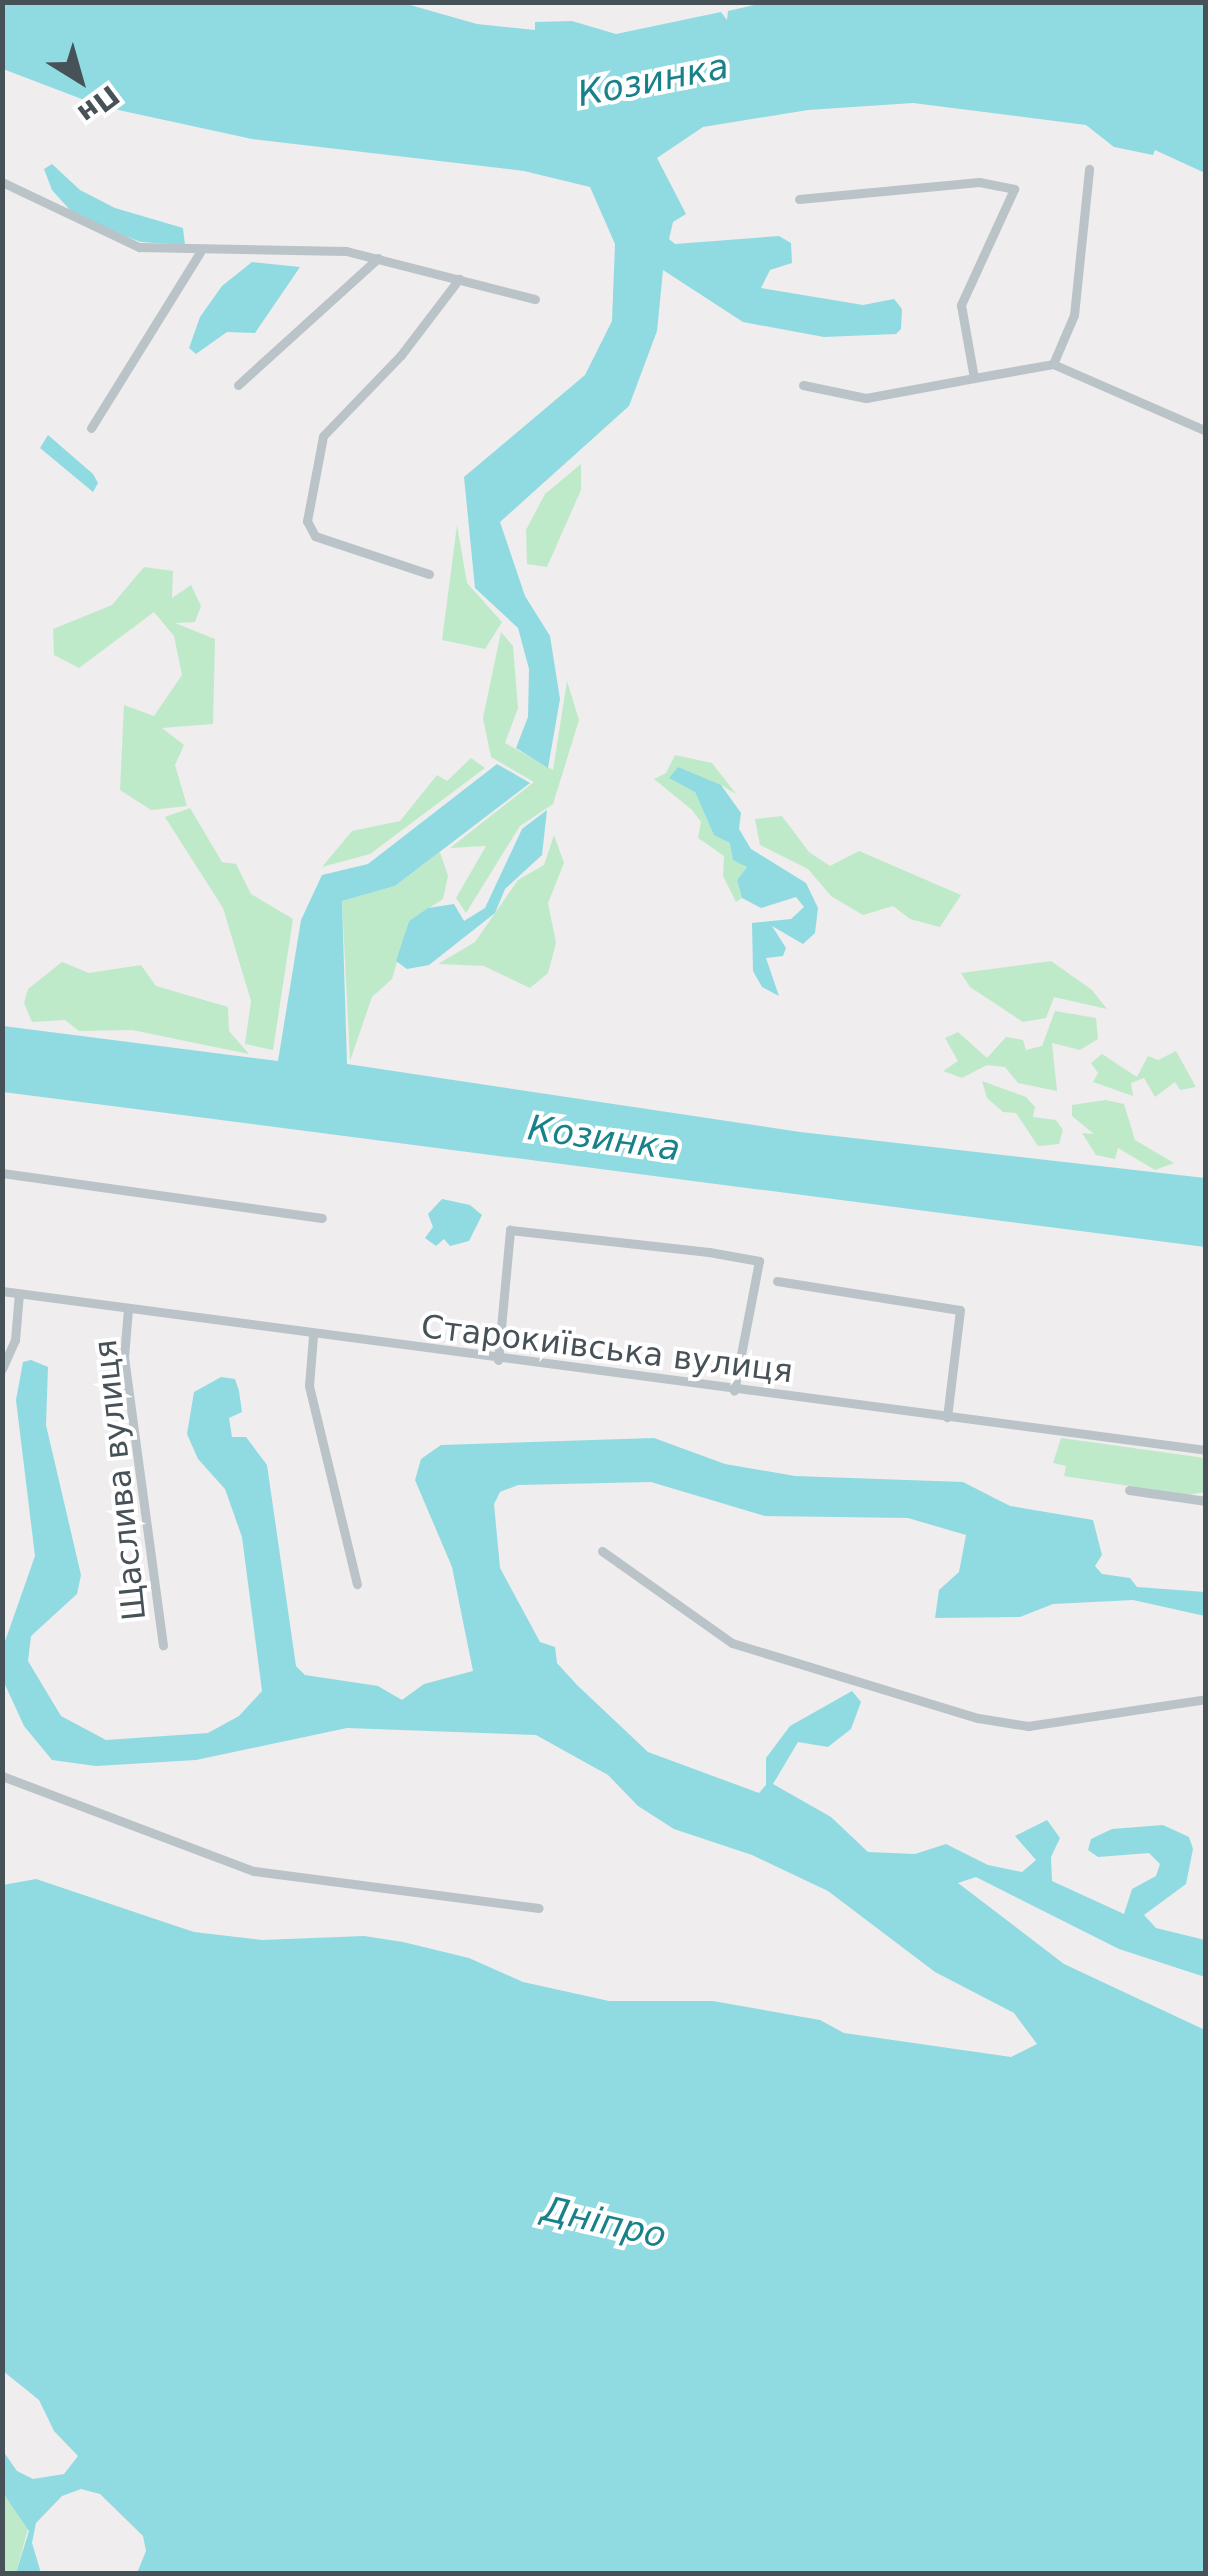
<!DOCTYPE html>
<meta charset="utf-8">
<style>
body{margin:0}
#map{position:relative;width:1208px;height:2576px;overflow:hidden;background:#efeded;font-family:"DejaVu Sans",sans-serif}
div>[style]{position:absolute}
.green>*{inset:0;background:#bfeaca}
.water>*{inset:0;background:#90dbe2}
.minor>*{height:9px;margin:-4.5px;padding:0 4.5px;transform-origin:4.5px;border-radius:4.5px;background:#b9c3c8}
span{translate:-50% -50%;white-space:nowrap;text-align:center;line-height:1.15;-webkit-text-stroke:8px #fff;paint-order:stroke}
.street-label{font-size:32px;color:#475258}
.water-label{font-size:35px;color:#19818a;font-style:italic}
.frame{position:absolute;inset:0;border:5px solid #475258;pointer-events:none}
.north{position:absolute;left:30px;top:30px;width:100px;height:100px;-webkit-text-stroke:8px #fff;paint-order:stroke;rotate:143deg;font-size:28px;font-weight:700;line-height:40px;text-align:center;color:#475258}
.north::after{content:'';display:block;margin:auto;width:35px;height:45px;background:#475258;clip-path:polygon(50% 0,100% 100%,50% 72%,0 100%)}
</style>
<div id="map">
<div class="green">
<i style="clip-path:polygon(581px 464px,581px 490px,547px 567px,527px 564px,526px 530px,545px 494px)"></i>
<i style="clip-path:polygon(457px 525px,467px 583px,502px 622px,485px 649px,442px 640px)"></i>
<i style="clip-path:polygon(144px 567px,173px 571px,172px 598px,191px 585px,201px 606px,195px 622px,175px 623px,215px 639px,213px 724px,162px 728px,184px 745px,175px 765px,187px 806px,151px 810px,120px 790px,124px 705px,154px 716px,182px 675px,174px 636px,154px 612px,79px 668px,54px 655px,53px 629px,112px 605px)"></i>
<i style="clip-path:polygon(501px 632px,513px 646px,518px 708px,505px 743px,553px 770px,567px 681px,579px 720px,553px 804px,520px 826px,466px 913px,456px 898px,486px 846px,450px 848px,534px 782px,491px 757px,483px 718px)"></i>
<i style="clip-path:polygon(675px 755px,712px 763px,736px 794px,721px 785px,695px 792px,714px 834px,731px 843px,747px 867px,737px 880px,742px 898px,736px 902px,723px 876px,724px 856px,698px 838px,701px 822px,692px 810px,654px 779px,666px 773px)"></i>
<i style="clip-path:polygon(471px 758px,485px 768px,370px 854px,322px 867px,352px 831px,400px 821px,437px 775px,447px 781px)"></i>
<i style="clip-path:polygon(190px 808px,222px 862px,236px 864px,251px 894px,293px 919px,273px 1050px,245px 1044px,251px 1001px,223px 908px,165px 817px)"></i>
<i style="clip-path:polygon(782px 816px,809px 852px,830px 866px,859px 851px,961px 895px,940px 927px,910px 919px,893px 906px,863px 915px,831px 896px,808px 869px,760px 845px,755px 819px)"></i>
<i style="clip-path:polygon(554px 835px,564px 863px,548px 903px,556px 943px,548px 973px,530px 988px,484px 966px,438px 964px,475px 942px,518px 880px,544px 865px)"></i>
<i style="clip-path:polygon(440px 852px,448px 876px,443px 899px,409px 921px,392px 979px,372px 997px,350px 1061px,342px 901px,395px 886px)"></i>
<i style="clip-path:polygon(1051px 961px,1092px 990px,1107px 1009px,1054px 997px,1046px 1018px,1023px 1022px,970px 987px,961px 973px)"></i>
<i style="clip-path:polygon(62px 962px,89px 973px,141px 965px,156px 986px,228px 1007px,229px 1031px,249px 1054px,132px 1030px,79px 1031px,65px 1020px,32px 1022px,24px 1003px,28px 989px)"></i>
<i style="clip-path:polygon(1055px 1011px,1096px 1018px,1098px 1039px,1080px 1050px,1052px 1043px,1057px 1091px,1018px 1083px,1005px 1067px,987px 1065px,962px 1078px,943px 1071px,958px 1061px,945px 1038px,958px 1032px,987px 1058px,1006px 1037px,1023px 1040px,1026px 1050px,1042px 1046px)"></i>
<i style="clip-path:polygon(1176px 1051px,1196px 1087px,1180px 1090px,1175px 1082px,1155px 1097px,1144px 1078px,1131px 1083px,1133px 1096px,1093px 1082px,1098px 1073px,1091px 1063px,1102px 1054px,1137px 1077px,1148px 1056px,1158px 1060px)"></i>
<i style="clip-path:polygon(982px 1081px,1026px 1097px,1035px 1107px,1033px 1117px,1056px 1120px,1063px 1130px,1059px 1144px,1038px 1146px,1016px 1113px,1003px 1112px,987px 1098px)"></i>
<i style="clip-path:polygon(1106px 1100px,1124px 1104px,1135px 1140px,1174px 1163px,1155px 1170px,1118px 1148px,1115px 1159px,1096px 1155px,1082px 1133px,1094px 1134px,1072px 1116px,1072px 1105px)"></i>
<i style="clip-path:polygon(1061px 1438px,1205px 1458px,1205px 1492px,1188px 1495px,1064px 1476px,1066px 1466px,1053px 1463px)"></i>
<i style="clip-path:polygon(2px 2493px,29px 2525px,16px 2573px,3px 2573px)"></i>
</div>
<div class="water">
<i style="clip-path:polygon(767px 2px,1205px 3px,1205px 173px,1155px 150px,1153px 155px,1114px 147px,1086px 125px,913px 103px,808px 110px,703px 127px,657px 158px,686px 214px,673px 222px,669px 239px,675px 244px,779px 236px,791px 243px,792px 263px,770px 270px,761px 288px,863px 305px,894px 299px,902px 309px,901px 329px,896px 334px,824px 337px,743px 322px,663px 270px,657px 331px,629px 406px,500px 522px,525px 596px,550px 636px,560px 699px,548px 768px,516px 748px,528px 717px,529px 669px,518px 628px,475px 588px,464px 477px,585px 375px,612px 321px,615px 244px,590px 187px,524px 171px,252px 139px,100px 106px,3px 69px,3px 3px,403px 3px,477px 24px,535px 30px,535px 22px,572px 21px,616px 34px,721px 12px,727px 20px,728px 11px)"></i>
<i style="clip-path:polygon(52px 164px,80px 190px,115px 208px,183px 228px,185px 245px,141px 242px,77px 218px,52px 190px,44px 169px)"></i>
<i style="clip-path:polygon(252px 262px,300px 267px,255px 333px,227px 332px,196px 354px,189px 348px,200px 317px,222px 286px)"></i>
<i style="clip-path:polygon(48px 435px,93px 474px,98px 483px,93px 492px,40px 448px)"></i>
<i style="clip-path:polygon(497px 764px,530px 783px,395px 886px,342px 901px,347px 1064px,800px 1132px,1205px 1178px,1205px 1247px,3px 1092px,3px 1026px,278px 1061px,301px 920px,322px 875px,368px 864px)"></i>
<i style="clip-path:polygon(678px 767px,721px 785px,741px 813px,739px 829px,751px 849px,806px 883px,818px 908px,815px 933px,803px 944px,772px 926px,786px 948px,783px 956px,766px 958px,779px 996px,762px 987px,753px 971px,752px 923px,791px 919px,804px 907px,796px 897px,761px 908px,742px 898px,737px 880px,747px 867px,733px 860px,730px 843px,714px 835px,695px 792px,669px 778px)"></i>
<i style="clip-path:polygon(547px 810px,542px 855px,505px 889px,495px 913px,429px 965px,407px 969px,396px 961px,409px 921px,428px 908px,454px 904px,464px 921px,485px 908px,522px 829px)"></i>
<i style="clip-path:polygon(442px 1199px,470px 1205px,482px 1215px,469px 1241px,450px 1246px,444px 1239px,436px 1246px,425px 1238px,433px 1227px,428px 1214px)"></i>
<i style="clip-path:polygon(31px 1360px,48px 1367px,46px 1425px,81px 1575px,77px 1594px,31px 1636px,28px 1661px,61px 1716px,106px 1740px,208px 1733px,239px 1716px,262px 1691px,242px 1537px,225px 1489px,198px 1459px,187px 1434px,194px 1392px,221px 1377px,235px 1379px,239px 1391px,242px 1412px,229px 1418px,232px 1437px,246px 1437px,267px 1465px,296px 1666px,305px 1675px,378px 1686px,402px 1700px,424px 1684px,473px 1671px,452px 1567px,415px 1480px,421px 1459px,441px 1445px,654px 1438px,725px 1464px,795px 1476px,963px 1482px,1010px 1506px,1093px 1520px,1102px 1555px,1095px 1566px,1102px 1574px,1130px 1578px,1137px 1587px,1205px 1592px,1205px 1616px,1133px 1600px,1053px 1604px,1020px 1617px,935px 1618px,939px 1590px,959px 1572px,966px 1535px,908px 1518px,765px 1516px,651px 1482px,518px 1485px,500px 1492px,494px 1504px,500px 1568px,540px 1642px,555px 1647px,557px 1663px,577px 1685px,648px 1752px,759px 1793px,766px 1785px,766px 1758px,790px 1726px,852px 1691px,861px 1702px,851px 1729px,828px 1747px,798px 1742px,773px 1784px,831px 1817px,868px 1852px,915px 1854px,946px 1844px,988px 1865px,1022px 1872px,1036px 1860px,1015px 1836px,1047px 1820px,1060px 1838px,1051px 1857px,1052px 1881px,1124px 1914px,1132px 1889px,1156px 1876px,1160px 1864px,1149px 1853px,1098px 1857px,1088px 1850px,1091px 1839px,1112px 1829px,1163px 1825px,1189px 1837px,1193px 1849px,1186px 1884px,1144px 1915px,1156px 1928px,1205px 1940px,1205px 1977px,1119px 1949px,976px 1877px,958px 1883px,1064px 1964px,1205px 2030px,1205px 2573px,137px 2573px,146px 2551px,143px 2536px,100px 2494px,81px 2489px,62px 2496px,36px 2523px,32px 2543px,41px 2573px,16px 2573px,29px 2531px,3px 2493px,3px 2451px,17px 2471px,33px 2479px,64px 2474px,78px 2456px,54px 2431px,39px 2400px,3px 2371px,3px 1885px,36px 1879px,194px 1932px,262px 1940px,364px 1936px,403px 1942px,469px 1958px,523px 1982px,609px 2001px,713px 2001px,820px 2020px,844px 2033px,1011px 2057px,1037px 2044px,1014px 2013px,935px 1972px,828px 1891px,752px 1855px,674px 1829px,638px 1806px,608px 1775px,536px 1735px,347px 1728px,196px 1760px,96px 1766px,52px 1760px,24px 1726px,2px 1678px,3px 1647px,35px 1556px,16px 1400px,23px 1362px)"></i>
</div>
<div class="minor">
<i style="left:2px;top:182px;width:152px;rotate:25.4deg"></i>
<i style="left:139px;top:247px;width:207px;rotate:1.1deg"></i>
<i style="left:346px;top:251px;width:195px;rotate:14.3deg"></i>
<i style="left:799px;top:199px;width:181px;rotate:-5.4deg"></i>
<i style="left:979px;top:182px;width:36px;rotate:11deg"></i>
<i style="left:1014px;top:189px;width:128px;rotate:114.6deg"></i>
<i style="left:961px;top:305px;width:74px;rotate:79.9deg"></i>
<i style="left:974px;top:378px;width:80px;rotate:-10deg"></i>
<i style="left:1053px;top:364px;width:167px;rotate:23.6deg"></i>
<i style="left:1053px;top:364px;width:53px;rotate:-66.8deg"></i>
<i style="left:1074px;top:315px;width:147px;rotate:-84.1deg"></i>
<i style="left:238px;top:385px;width:189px;rotate:-42.2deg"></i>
<i style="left:803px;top:385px;width:64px;rotate:11.7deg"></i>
<i style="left:866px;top:398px;width:110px;rotate:-10.5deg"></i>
<i style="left:91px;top:428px;width:207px;rotate:-58.2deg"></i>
<i style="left:429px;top:574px;width:120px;rotate:-161.6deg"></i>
<i style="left:315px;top:536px;width:17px;rotate:-118deg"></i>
<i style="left:307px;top:521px;width:86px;rotate:-79.3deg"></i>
<i style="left:323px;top:436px;width:112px;rotate:-46.1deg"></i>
<i style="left:401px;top:355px;width:96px;rotate:-52.7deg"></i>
<i style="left:2px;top:1173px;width:323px;rotate:8deg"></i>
<i style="left:777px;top:1281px;width:185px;rotate:9deg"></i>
<i style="left:960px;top:1310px;width:108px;rotate:96.9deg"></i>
<i style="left:2px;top:1291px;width:1214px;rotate:7.52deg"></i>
<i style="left:128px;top:1309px;width:48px;rotate:94.8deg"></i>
<i style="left:124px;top:1357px;width:291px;rotate:82.3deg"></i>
<i style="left:313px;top:1336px;width:50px;rotate:94.6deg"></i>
<i style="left:309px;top:1386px;width:204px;rotate:76.4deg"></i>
<i style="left:498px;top:1360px;width:131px;rotate:-84.7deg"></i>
<i style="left:510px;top:1230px;width:200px;rotate:6.3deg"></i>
<i style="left:709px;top:1252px;width:51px;rotate:10.2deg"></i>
<i style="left:759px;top:1261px;width:132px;rotate:100.9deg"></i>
<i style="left:2px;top:1369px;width:32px;rotate:-66deg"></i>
<i style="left:15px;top:1340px;width:47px;rotate:-85.1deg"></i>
<i style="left:1129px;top:1490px;width:78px;rotate:8.1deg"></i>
<i style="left:602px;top:1551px;width:159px;rotate:35.3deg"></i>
<i style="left:732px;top:1643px;width:257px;rotate:17deg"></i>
<i style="left:978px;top:1718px;width:51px;rotate:9.1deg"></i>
<i style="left:1028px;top:1726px;width:180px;rotate:-8.6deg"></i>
<i style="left:2px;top:1776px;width:269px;rotate:20.7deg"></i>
<i style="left:254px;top:1871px;width:287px;rotate:7.4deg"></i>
</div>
<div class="street-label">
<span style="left:607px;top:1349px;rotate:7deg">Старокиївська вулиця</span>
<span style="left:120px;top:1480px;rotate:-96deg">Щаслива вулиця</span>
</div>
<div class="water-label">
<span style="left:653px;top:80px;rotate:-11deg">Козинка</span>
<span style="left:604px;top:1138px;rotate:8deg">Козинка</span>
<span style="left:604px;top:2222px;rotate:13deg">Дніпро</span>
</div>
<div class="frame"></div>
<div class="north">Пн</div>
</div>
